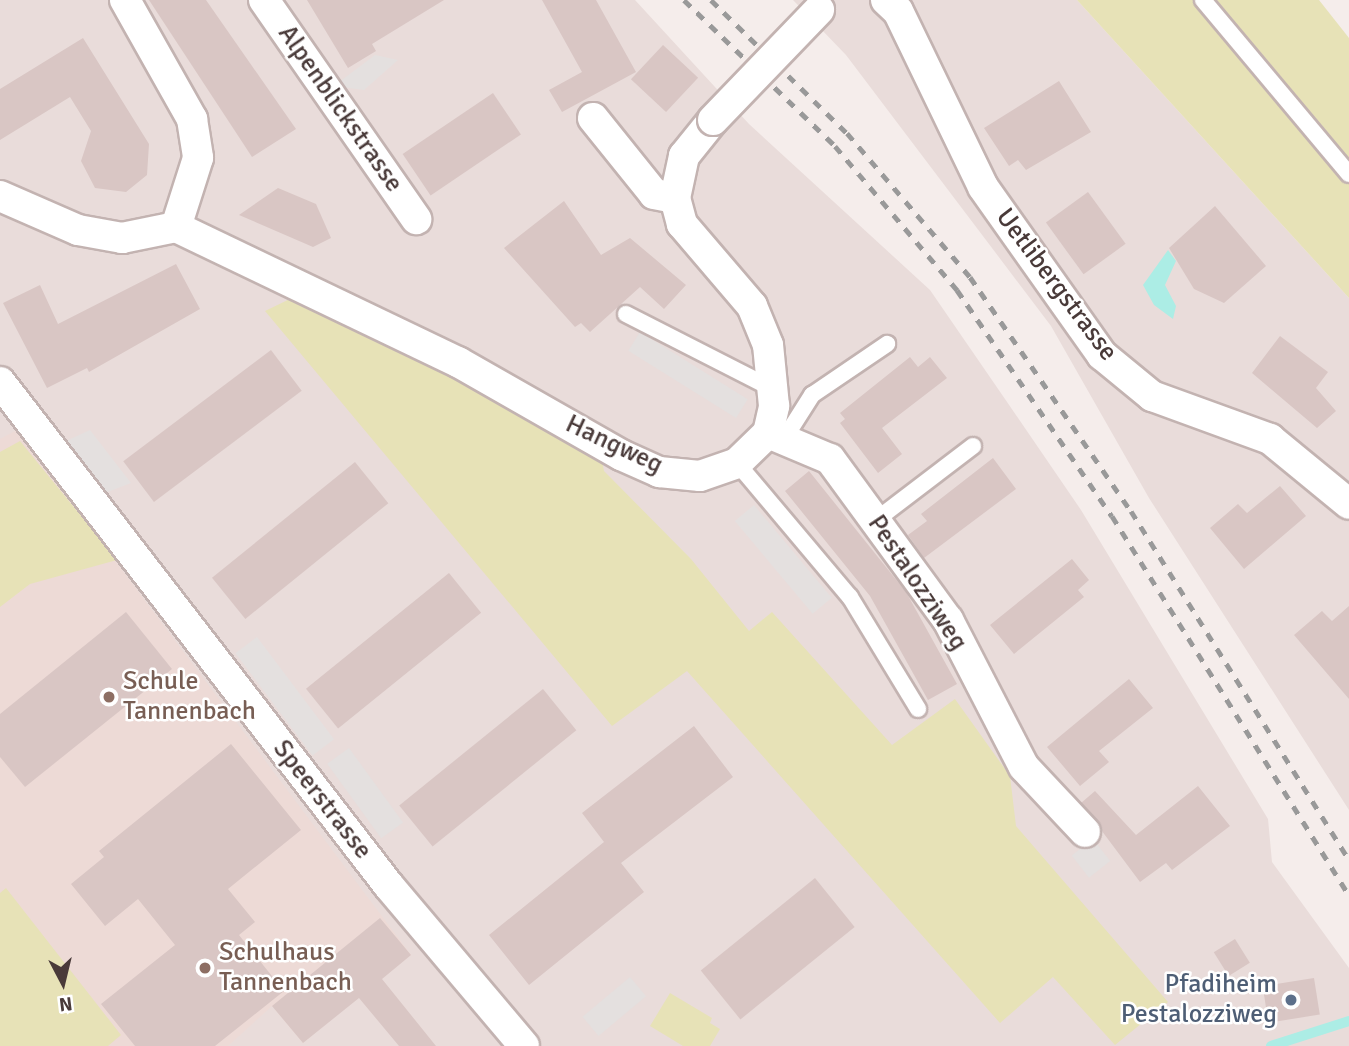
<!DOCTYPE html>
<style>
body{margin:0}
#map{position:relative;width:1349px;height:1046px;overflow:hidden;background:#f5edeb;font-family:Signika,sans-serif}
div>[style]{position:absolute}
.residential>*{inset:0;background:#e9dcda}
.education>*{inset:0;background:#eddad6}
.green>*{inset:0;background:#e7e2b7}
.parking>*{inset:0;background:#e4e0df;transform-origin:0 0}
.water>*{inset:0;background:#acede5}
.stream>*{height:10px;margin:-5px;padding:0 5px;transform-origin:5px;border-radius:5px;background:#acede5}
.building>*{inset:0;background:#d9c6c4;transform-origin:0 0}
.roads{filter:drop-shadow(2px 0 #c3b3b1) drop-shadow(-2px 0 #c3b3b1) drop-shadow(0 2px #c3b3b1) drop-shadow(0 -2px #c3b3b1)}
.service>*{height:16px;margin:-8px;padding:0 8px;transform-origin:8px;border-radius:8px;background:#fff}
.minor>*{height:30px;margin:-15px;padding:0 15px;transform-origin:15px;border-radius:15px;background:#fff}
.rail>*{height:5px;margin-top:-2.5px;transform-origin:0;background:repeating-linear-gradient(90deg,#999 0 9px,transparent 0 18px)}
.bridges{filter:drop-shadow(2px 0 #c3b3b1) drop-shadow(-2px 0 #c3b3b1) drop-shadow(0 2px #c3b3b1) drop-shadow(0 -2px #c3b3b1)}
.minor-bridge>*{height:30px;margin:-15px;padding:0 15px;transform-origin:15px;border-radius:15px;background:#fff}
.dots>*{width:19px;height:19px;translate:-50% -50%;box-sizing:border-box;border:4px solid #fff;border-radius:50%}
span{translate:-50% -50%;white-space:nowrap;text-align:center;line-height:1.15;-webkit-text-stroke:5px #fff;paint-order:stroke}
.street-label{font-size:26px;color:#493a39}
.education-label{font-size:26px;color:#785e54}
.left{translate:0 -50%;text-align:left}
.service-label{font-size:26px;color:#4e5e75}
.right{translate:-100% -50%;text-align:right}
.north{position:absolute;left:28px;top:948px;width:70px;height:70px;-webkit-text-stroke:5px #fff;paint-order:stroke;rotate:173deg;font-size:19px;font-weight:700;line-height:28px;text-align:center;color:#493a39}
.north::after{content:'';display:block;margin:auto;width:24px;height:32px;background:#493a39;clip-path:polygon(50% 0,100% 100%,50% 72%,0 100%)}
</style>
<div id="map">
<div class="residential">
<i style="clip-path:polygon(0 0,635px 0,749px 124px,930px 290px,1005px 399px,1081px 510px,1268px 819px,1272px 862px,1349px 968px,1349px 1046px,0 1046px)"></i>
<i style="clip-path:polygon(793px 0,1077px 0,1349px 298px,1349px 810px,1149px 498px,1051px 326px,846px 55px)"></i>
</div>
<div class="education">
<i style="clip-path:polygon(17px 430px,411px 955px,303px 1043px,272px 1006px,228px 1046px,0 1046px,0 439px)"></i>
</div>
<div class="green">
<i style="clip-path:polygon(1077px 0,1319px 0,1349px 38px,1349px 298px)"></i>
<i style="clip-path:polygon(294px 297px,442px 367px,602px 461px,604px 471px,691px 559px,749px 631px,772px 612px,892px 745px,955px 699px,1010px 776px,1016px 826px,1168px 1002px,1115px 1045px,1053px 977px,1000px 1023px,687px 671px,612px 726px,265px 311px)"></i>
<i style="clip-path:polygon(20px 441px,117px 560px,30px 584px,0 607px,0 452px)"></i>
<i style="clip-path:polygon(6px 888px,121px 1035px,108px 1046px,0 1046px,0 893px)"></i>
<i style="clip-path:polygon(670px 993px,712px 1018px,710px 1023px,720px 1029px,710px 1046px,683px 1046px,650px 1026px)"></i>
</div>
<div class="parking">
<i style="clip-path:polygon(375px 55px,398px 60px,364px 90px,334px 86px)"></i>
<i style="left:640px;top:332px;width:127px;height:22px;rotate:32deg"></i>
<i style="clip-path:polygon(90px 430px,131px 483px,105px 493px,64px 442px)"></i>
<i style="left:754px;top:505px;width:121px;height:25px;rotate:50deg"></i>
<i style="left:257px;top:637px;width:128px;height:27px;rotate:53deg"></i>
<i style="left:349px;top:748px;width:92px;height:27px;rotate:54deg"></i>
<i style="left:1093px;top:839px;width:28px;height:27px;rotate:52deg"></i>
<i style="left:630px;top:977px;width:25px;height:62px;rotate:50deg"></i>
</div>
<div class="water">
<i style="clip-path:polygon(1168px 250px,1176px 261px,1165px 285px,1176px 306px,1173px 319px,1154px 305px,1143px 285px)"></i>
</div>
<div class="stream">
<i style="left:1271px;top:1046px;width:82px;rotate:-17.8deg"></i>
</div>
<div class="building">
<i style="clip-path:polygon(149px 0,206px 0,296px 129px,252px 157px)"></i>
<i style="clip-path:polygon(307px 0,444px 0,372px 44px,376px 51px,348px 68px)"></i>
<i style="clip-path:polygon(542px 0,596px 0,636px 72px,562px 112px,549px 90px,582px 72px)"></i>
<i style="clip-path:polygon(83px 38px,149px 144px,147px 175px,126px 192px,95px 188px,81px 161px,91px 131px,70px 97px,0 140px,0 89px)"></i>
<i style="left:663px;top:45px;width:48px;height:47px;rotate:43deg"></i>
<i style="clip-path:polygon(1059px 81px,1091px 132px,1026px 170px,1018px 160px,1009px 166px,984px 128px)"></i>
<i style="left:493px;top:93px;width:50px;height:109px;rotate:56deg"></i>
<i style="clip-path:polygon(278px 188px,316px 204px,331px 238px,313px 247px,239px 215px)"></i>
<i style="left:1088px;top:192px;width:64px;height:52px;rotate:54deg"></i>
<i style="clip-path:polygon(564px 201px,601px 255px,630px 238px,686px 285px,664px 309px,640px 287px,590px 332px,581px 323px,575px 327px,504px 248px)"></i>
<i style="clip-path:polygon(1215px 206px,1266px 266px,1224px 303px,1194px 289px,1169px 248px)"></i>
<i style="clip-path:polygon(176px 264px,200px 309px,89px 372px,87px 368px,47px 388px,3px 303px,40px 285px,58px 324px)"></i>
<i style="clip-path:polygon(1280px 336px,1328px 372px,1316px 388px,1336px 411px,1317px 428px,1252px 373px)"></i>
<i style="left:271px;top:350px;width:51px;height:185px;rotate:53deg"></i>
<i style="clip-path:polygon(910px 357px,918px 367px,930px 357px,947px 378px,882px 428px,902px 454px,878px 473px,840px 423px,845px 419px,840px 413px)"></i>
<i style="clip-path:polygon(993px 458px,1016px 489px,924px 558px,908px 535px,927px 521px,921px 514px)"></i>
<i style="left:355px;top:462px;width:53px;height:184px;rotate:51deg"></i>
<i style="clip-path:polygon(809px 471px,906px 592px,957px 684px,928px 700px,870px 596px,785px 491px)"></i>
<i style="clip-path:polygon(1280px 486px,1306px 516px,1244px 569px,1210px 528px,1238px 504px,1247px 513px)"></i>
<i style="clip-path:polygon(1072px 559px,1089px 580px,1078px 590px,1084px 597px,1014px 654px,990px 625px)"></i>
<i style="left:449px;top:573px;width:51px;height:184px;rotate:51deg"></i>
<i style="clip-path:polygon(1349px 606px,1349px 699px,1294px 635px,1322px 611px,1332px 621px)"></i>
<i style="clip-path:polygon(126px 612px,172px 669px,25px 787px,0 757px,0 714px)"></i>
<i style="clip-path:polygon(1129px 679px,1153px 708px,1099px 751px,1109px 762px,1080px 786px,1047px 747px)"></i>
<i style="left:543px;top:689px;width:53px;height:185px;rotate:51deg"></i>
<i style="clip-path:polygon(694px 726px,733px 777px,621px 863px,644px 892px,529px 985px,489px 935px,604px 842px,582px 813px)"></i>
<i style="clip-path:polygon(231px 744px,301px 830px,228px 889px,255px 922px,239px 935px,284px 991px,215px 1046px,135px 1046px,101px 1004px,175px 945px,138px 899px,105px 926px,71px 884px,104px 857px,99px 851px)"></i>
<i style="clip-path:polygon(1198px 786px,1230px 826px,1172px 870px,1166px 863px,1140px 882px,1081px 803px,1095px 791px,1136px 835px)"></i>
<i style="left:815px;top:878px;width:63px;height:147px;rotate:51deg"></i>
<i style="clip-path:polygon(380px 918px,411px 955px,382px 979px,436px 1046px,399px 1046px,359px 998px,303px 1043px,272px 1006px)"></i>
<i style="left:1235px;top:939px;width:28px;height:25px;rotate:58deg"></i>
<i style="left:1314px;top:978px;width:37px;height:52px;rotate:81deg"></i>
</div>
<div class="roads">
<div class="service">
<i style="left:1203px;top:0;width:227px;rotate:50deg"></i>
<i style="left:626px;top:314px;width:165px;rotate:27deg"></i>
<i style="left:786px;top:436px;width:49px;rotate:-57.6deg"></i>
<i style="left:812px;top:395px;width:91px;rotate:-34.2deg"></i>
<i style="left:737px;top:463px;width:175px;rotate:49.9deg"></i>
<i style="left:850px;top:597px;width:131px;rotate:58.7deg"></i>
<i style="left:876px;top:520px;width:122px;rotate:-37.3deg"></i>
</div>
<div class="minor">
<i style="left:125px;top:0;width:137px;rotate:60.6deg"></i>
<i style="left:192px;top:119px;width:39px;rotate:81deg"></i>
<i style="left:198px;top:158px;width:72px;rotate:107.7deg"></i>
<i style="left:264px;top:0;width:267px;rotate:55.2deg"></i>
<i style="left:886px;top:0;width:16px;rotate:43deg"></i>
<i style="left:898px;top:11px;width:195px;rotate:64.2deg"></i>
<i style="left:983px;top:187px;width:206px;rotate:54.7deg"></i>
<i style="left:1102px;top:355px;width:65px;rotate:39.4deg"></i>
<i style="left:1152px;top:396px;width:126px;rotate:20deg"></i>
<i style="left:1270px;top:439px;width:102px;rotate:39.4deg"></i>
<i style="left:593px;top:118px;width:97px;rotate:51.2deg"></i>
<i style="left:654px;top:194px;width:21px;rotate:11deg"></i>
<i style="left:0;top:196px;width:85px;rotate:23.6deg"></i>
<i style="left:78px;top:230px;width:45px;rotate:10.3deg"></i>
<i style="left:122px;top:238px;width:55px;rotate:-11.5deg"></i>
<i style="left:176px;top:227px;width:313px;rotate:25.6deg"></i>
<i style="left:458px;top:362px;width:188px;rotate:29.7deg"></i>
<i style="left:621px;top:455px;width:42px;rotate:24.1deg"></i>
<i style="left:659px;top:472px;width:41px;rotate:5.6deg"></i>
<i style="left:700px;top:476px;width:39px;rotate:-19deg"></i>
<i style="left:737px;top:463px;width:43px;rotate:-44.1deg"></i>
<i style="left:768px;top:433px;width:28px;rotate:-77deg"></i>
<i style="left:774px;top:406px;width:61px;rotate:-95.6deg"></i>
<i style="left:768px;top:345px;width:42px;rotate:-112.3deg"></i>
<i style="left:752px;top:306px;width:108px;rotate:-130.5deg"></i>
<i style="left:682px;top:224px;width:27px;rotate:-105deg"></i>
<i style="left:675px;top:198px;width:43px;rotate:-77.9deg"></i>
<i style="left:684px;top:156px;width:46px;rotate:-51.1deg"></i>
<i style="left:0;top:382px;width:637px;rotate:52.34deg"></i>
<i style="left:389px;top:886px;width:209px;rotate:49.8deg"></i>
<i style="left:768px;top:433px;width:67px;rotate:22.8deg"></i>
<i style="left:830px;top:459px;width:200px;rotate:53.8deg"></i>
<i style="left:948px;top:620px;width:165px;rotate:62.7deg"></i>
<i style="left:1024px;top:767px;width:89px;rotate:46.8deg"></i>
</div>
</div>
<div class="rail">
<i style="left:684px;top:0;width:210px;rotate:44deg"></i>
<i style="left:835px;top:146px;width:189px;rotate:49.7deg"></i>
<i style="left:957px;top:290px;width:274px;rotate:55.6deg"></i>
<i style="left:1112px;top:516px;width:447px;rotate:58deg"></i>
<i style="left:711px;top:0;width:190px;rotate:44.4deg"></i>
<i style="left:847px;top:133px;width:189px;rotate:49.5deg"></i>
<i style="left:970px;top:277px;width:284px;rotate:55.5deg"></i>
<i style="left:1131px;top:511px;width:411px;rotate:58deg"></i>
</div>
<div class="bridges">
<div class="minor-bridge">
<i style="left:713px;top:120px;width:153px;rotate:-46.1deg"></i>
</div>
</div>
<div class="dots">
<i style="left:109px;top:697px;background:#8d6e63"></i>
<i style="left:205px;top:968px;background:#8d6e63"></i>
<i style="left:1291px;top:1000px;background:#5c6f8a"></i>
</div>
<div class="street-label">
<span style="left:340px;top:109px;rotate:55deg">Alpenblickstrasse</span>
<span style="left:1056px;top:285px;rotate:53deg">Uetlibergstrasse</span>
<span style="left:614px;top:445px;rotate:25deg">Hangweg</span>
<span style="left:917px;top:583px;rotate:56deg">Pestalozziweg</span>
<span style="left:322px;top:800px;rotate:52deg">Speerstrasse</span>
</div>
<div class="education-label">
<span class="left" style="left:123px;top:697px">Schule<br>Tannenbach</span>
<span class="left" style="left:219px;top:968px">Schulhaus<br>Tannenbach</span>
</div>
<div class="service-label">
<span class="right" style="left:1277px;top:1000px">Pfadiheim<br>Pestalozziweg</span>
</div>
<div class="north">N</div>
</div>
